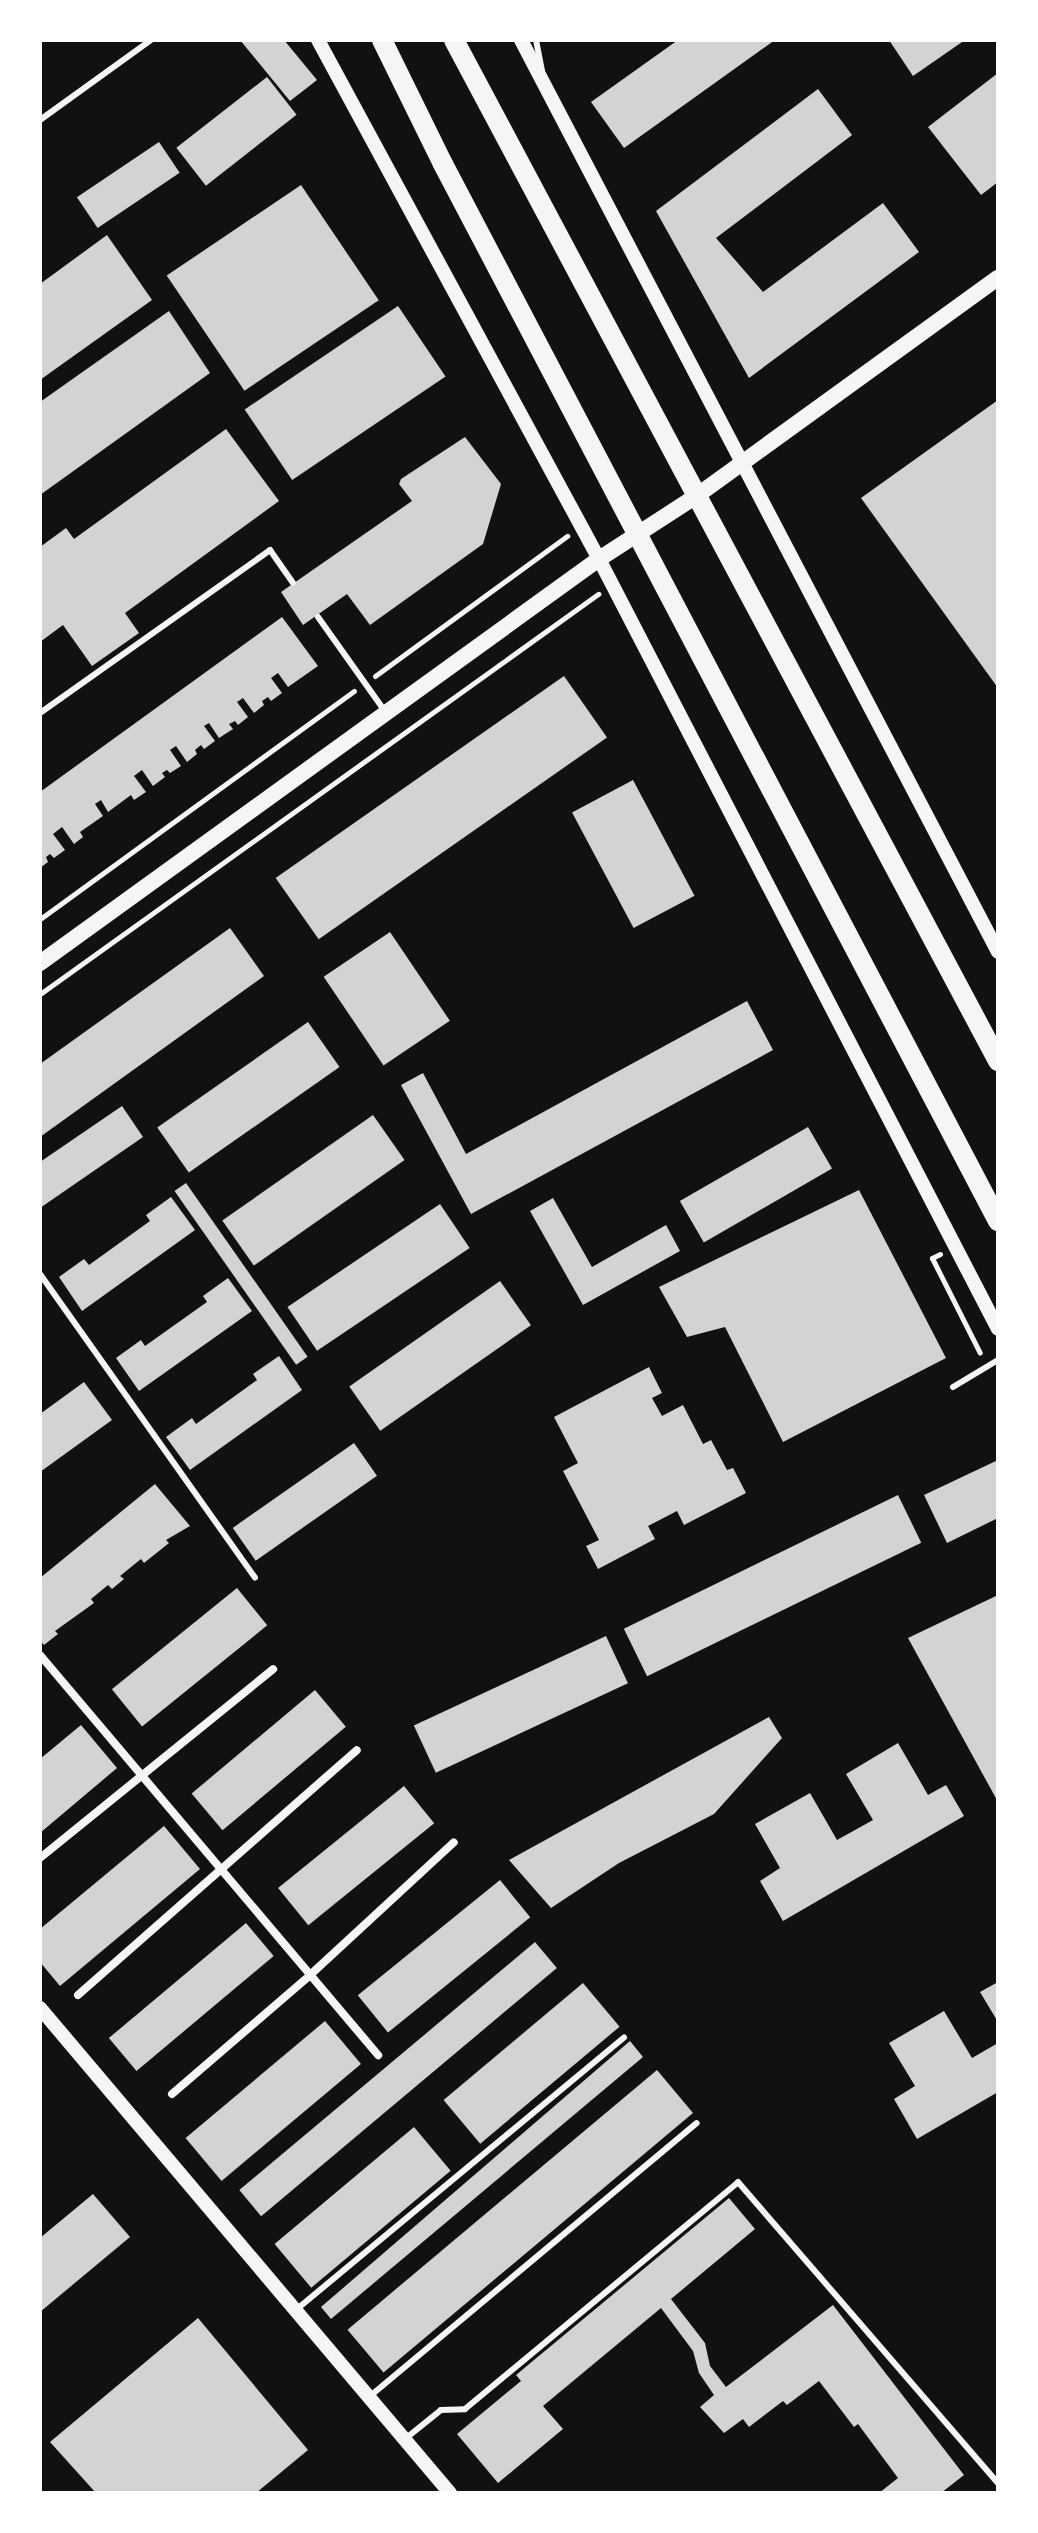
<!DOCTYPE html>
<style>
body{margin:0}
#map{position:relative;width:1038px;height:2533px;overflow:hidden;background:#111;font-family:Inter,sans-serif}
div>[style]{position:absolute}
.building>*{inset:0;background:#d3d3d3;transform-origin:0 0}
.path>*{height:5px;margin:-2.5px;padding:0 2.5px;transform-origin:2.5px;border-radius:2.5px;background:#f5f5f5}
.service>*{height:6px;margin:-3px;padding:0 3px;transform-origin:3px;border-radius:3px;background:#f5f5f5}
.minor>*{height:8px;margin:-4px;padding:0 4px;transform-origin:4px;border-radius:4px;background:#f5f5f5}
.tertiary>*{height:14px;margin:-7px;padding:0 7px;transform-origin:7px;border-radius:7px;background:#f5f5f5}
.secondary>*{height:16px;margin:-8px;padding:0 8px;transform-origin:8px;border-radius:8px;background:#f5f5f5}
.primary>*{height:20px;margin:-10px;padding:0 10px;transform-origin:10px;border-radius:10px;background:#f5f5f5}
span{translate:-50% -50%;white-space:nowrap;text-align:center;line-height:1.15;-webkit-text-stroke:8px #fff;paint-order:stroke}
.frame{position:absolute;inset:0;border:42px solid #fff;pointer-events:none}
</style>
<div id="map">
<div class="building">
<i style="clip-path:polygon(240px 40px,284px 40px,317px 80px,290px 101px)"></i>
<i style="clip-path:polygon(678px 40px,775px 40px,624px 148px,591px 102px)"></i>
<i style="clip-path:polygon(889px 40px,965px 40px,913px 76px)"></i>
<i style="clip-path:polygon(998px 73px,998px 182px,981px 195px,928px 127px)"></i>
<i style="left:267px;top:77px;width:48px;height:115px;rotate:52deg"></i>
<i style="clip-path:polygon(818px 89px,852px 135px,716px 238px,763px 292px,883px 203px,919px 252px,749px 378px,656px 211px)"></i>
<i style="left:159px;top:142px;width:37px;height:99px;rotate:56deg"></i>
<i style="left:301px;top:185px;width:139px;height:162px;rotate:56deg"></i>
<i style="clip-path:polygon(107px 235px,152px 300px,40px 380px,40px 284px)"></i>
<i style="left:398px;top:306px;width:85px;height:185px;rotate:56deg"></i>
<i style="clip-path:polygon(169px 311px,210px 373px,40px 495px,40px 402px)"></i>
<i style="clip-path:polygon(998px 400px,998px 688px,861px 498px)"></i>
<i style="clip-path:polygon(226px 429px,279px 501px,125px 613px,139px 633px,92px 666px,63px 625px,40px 642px,40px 547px,66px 528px,74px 539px)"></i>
<i style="clip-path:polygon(465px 437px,501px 484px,483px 544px,370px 625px,347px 594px,303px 625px,281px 592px,412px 501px,399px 484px,401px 479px)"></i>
<i style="clip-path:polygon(282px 617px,318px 666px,288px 687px,278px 673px,271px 678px,282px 693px,271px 701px,268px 697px,262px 701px,264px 705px,254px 713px,243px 698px,237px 702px,248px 717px,238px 725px,235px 721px,229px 724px,233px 729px,219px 738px,209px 723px,204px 726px,215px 741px,204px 749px,201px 745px,195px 750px,197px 754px,187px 762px,176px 746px,170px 750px,181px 766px,170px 773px,167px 770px,162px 773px,165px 777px,153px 786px,142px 770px,134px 776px,146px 792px,134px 800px,131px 795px,108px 812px,101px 800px,95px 804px,103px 816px,80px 832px,83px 837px,74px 844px,62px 827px,53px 834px,65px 850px,54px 858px,50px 854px,46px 857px,48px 862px,40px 868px,40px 792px)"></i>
<i style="left:564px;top:676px;width:75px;height:352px;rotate:55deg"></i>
<i style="left:633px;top:780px;width:131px;height:69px;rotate:62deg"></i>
<i style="clip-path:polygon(230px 928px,264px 976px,40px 1137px,40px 1064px)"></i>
<i style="left:390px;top:932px;width:107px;height:80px;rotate:56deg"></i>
<i style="clip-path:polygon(747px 1001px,773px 1050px,471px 1214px,401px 1085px,423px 1073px,466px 1154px)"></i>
<i style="left:308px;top:1022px;width:55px;height:184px;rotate:55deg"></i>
<i style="clip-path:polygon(122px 1106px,143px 1137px,40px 1208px,40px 1162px)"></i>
<i style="left:373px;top:1115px;width:55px;height:184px;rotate:55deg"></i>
<i style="left:808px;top:1127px;width:48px;height:148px;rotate:60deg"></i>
<i style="left:186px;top:1183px;width:212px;height:14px;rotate:55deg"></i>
<i style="clip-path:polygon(859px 1190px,946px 1358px,783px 1442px,725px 1327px,687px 1337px,659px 1287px)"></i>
<i style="clip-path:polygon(171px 1197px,195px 1230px,82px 1311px,59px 1277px,84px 1259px,89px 1265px,150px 1221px,146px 1215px)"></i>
<i style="clip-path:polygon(553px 1198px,592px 1267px,666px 1225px,680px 1251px,583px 1305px,530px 1211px)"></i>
<i style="left:440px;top:1204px;width:53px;height:184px;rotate:56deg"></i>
<i style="clip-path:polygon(228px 1278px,252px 1311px,139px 1391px,116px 1358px,141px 1340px,145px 1346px,207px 1302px,203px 1296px)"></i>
<i style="left:500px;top:1281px;width:54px;height:184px;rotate:55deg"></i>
<i style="clip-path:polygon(279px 1356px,302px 1390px,190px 1470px,166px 1437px,192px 1418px,196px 1424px,257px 1380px,253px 1374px)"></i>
<i style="clip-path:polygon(649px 1367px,662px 1393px,652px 1398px,662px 1416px,683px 1405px,703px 1444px,711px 1440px,727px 1470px,733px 1468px,746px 1493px,684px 1525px,677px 1511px,648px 1526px,655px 1539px,598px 1569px,586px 1546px,599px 1540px,563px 1471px,578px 1463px,554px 1417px)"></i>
<i style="clip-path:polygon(84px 1382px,112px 1420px,40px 1472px,40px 1414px)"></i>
<i style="left:354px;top:1443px;width:40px;height:148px;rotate:55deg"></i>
<i style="clip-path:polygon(998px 1460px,998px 1518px,947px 1543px,924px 1495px)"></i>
<i style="clip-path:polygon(155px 1484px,190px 1526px,166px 1540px,169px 1543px,144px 1563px,141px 1559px,120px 1576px,124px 1579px,112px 1589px,108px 1585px,91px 1599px,94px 1603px,55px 1631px,58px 1634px,44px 1645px,40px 1640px,40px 1578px)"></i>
<i style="left:898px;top:1495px;width:53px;height:305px;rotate:64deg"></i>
<i style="left:237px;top:1588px;width:48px;height:161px;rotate:51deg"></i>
<i style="clip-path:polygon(998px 1595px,998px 1802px,908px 1638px)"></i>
<i style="left:606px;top:1636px;width:52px;height:212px;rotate:65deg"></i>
<i style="left:315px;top:1690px;width:48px;height:161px;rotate:50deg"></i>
<i style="clip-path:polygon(769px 1717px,782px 1738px,714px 1814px,619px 1863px,551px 1908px,509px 1860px)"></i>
<i style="clip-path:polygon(81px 1725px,117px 1768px,40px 1833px,40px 1759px)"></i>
<i style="clip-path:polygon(898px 1743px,928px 1795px,946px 1785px,964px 1816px,783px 1921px,760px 1881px,780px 1868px,755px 1824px,810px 1793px,837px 1840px,873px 1820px,846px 1774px)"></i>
<i style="left:404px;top:1786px;width:48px;height:162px;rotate:51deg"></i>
<i style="clip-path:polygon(164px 1826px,200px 1869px,60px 1986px,40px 1962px,40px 1929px)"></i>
<i style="left:500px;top:1880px;width:48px;height:183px;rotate:51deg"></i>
<i style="left:246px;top:1923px;width:43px;height:179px;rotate:50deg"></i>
<i style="left:535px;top:1942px;width:34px;height:386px;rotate:50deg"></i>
<i style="clip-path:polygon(998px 1982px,998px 2022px,980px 1992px)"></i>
<i style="left:583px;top:1983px;width:57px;height:182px;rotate:50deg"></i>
<i style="clip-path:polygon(944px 2011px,972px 2058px,998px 2043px,998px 2092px,917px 2139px,894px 2099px,915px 2086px,889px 2043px)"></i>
<i style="left:325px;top:2021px;width:56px;height:182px;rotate:50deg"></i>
<i style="clip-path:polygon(630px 2041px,643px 2057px,331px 2319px,321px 2307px)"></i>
<i style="left:657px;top:2070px;width:56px;height:404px;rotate:50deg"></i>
<i style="left:414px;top:2127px;width:57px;height:182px;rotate:50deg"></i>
<i style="clip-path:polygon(93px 2194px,130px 2237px,40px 2312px,40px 2238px)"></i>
<i style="clip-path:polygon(729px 2198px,755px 2229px,671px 2299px,705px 2343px,710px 2366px,726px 2387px,833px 2305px,964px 2475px,941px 2493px,879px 2493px,898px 2478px,858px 2424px,854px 2427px,819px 2381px,787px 2405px,783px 2401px,749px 2427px,743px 2419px,724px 2433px,700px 2407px,714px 2395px,699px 2373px,693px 2351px,661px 2308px,543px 2406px,563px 2429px,498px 2483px,457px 2434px,521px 2381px,516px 2375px)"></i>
<i style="clip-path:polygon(198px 2318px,308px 2450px,256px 2493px,96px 2493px,50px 2442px)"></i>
</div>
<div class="path">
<i style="left:375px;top:676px;width:238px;rotate:-36.1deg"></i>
<i style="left:40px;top:919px;width:388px;rotate:-36deg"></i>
<i style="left:40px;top:994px;width:687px;rotate:-35.63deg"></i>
<i style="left:940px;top:1254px;width:9px;rotate:153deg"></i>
<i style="left:932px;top:1258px;width:106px;rotate:63.2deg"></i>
</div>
<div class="service">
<i style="left:536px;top:40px;width:31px;rotate:79deg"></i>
<i style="left:40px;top:120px;width:137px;rotate:-35.8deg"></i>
<i style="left:318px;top:617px;width:114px;rotate:54.6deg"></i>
<i style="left:40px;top:713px;width:282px;rotate:-35.3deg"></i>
<i style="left:270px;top:550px;width:40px;rotate:55.1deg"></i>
<i style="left:40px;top:1274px;width:372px;rotate:54.7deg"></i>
<i style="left:953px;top:1387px;width:52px;rotate:-31deg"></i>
<i style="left:297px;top:2309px;width:425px;rotate:-39.7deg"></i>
<i style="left:369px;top:2397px;width:427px;rotate:-39.9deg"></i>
<i style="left:405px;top:2439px;width:46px;rotate:-38.9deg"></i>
<i style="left:441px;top:2410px;width:24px;rotate:-2deg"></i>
<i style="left:465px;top:2409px;width:355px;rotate:-39.7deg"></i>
<i style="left:738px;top:2182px;width:398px;rotate:49.2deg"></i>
</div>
<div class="minor">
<i style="left:40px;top:1655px;width:524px;rotate:49.8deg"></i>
<i style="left:40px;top:1858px;width:300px;rotate:-39deg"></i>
<i style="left:78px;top:1995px;width:371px;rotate:-41.3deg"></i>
<i style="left:172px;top:2094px;width:181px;rotate:-40.7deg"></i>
<i style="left:309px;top:1976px;width:197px;rotate:-42.7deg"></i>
</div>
<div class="tertiary">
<i style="left:318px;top:40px;width:590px;rotate:61.57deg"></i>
<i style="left:599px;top:559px;width:867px;rotate:62.61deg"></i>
<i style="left:521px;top:40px;width:1029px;rotate:62.39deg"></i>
<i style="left:40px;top:2008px;width:635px;rotate:49.79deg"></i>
</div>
<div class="secondary">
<i style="left:40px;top:963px;width:690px;rotate:-35.86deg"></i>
<i style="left:599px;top:559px;width:114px;rotate:-32.9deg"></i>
<i style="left:695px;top:497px;width:374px;rotate:-35.9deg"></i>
</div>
<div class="primary">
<i style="left:382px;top:40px;width:138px;rotate:63.8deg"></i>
<i style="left:443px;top:164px;width:1194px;rotate:62.3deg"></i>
<i style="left:454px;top:40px;width:1157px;rotate:61.95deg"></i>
</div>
<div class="frame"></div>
</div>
